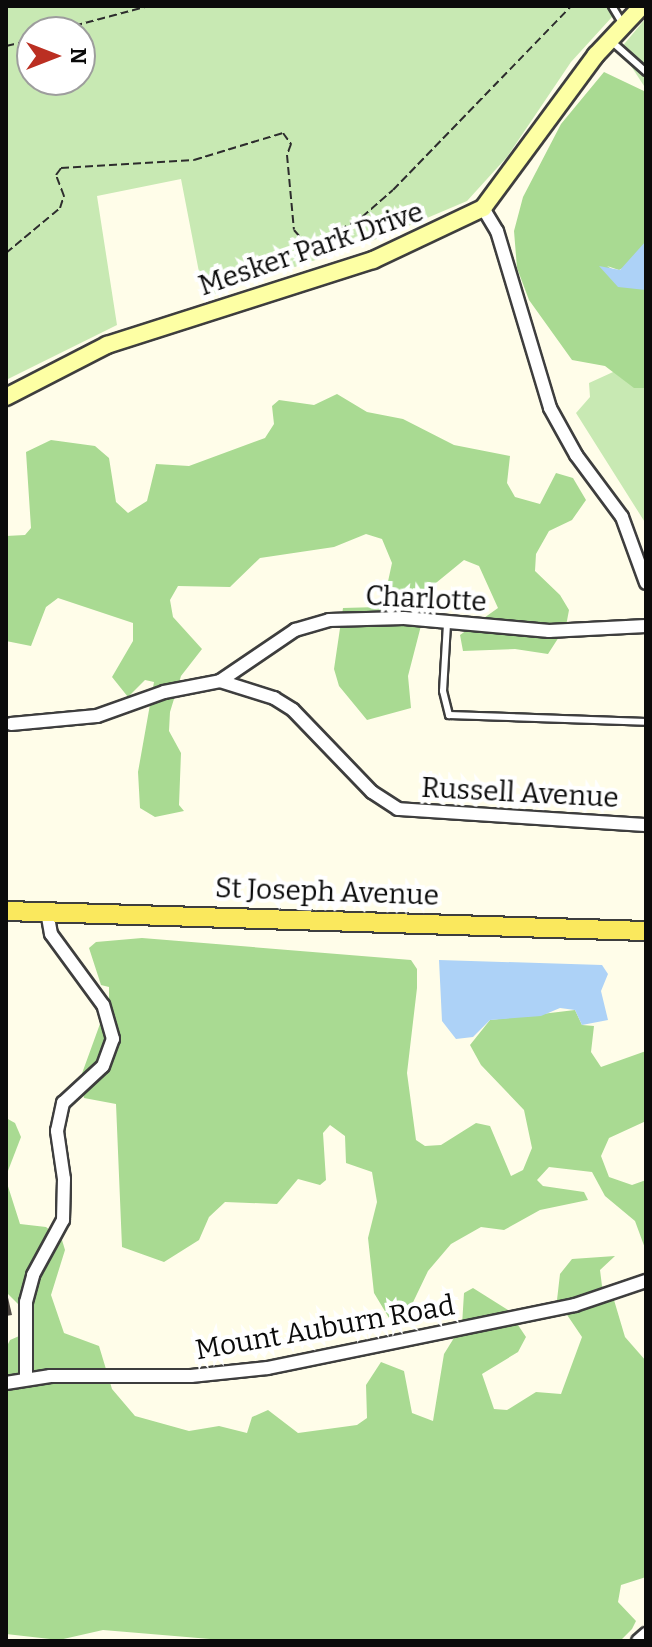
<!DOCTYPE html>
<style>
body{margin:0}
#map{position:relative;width:652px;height:1647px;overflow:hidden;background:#fffde9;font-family:Bitter,serif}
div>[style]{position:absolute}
.green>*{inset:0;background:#c8e9b3}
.forest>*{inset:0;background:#a9da92}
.water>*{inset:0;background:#add2f7}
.building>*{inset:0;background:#534e47}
.path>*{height:2px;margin-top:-1px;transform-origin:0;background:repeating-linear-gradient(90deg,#2d2d2d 0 8px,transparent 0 12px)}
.roads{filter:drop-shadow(2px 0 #3e3e3e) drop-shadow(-2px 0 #3e3e3e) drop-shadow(0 2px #3e3e3e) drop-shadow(0 -2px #3e3e3e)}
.lane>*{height:6px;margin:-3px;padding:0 3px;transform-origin:3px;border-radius:3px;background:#fff}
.street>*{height:12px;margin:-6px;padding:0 6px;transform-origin:6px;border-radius:6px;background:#fff}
.secondary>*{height:16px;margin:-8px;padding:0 8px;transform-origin:8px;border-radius:8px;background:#fdffa4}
.primary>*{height:18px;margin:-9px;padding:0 9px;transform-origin:9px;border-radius:9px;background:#fae85d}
span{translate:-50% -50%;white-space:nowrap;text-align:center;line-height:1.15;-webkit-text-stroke:8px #fff;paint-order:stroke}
.street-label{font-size:28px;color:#0b0b0b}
.frame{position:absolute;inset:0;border:8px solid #0b0b0b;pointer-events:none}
.north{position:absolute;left:16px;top:16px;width:80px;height:80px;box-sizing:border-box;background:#fff;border:2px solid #9d9d9d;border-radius:50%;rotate:90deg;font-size:22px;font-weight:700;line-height:32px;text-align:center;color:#0b0b0b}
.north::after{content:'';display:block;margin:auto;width:28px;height:36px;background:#bb2f22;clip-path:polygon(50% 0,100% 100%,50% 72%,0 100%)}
</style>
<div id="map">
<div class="green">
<i style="clip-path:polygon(evenodd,6px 6px,622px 6px,571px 62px,507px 157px,467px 201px,380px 238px,204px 298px,181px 179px,97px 196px,117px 325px,6px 380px,6px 6px,32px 32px,80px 32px,80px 80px,32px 80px,32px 32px)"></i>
<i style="clip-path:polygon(646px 18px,646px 89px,620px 49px)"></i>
<i style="clip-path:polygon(646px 357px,646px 524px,576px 413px,590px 397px,589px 383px)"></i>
</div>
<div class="forest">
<i style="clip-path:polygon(604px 72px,646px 92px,646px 241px,629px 265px,619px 270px,607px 266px,646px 290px,646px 388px,634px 388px,605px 366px,572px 360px,529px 300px,517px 268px,514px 231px,523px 197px,561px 124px)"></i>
<i style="clip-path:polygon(337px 394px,367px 412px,403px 419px,454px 445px,510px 456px,507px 483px,515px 497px,540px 504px,556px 473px,573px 478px,586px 500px,572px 520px,549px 531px,536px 554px,535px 571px,560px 595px,569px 610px,566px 626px,548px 654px,515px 649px,463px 651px,460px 635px,498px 608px,479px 566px,464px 560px,431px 587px,408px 676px,411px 708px,367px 720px,339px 686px,334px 669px,343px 608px,378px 607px,384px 600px,392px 563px,382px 539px,366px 534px,334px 547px,260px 558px,230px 587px,178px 586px,170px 600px,173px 617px,202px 649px,181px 676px,170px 712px,169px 731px,181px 753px,179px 805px,184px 811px,155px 817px,140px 808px,138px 772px,154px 682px,145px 680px,128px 697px,112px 677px,133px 641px,133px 623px,58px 598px,46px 607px,31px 646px,6px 641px,6px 536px,25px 535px,31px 528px,26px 452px,51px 440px,95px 446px,109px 458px,116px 502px,128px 513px,147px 501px,156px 464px,189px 466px,265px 438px,274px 424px,272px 406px,279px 400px,314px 405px)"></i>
<i style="clip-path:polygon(142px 938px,411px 960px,417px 969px,417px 988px,407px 1073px,416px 1140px,425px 1146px,441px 1145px,476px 1123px,490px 1126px,511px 1176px,523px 1170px,532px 1148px,524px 1110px,481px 1065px,470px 1045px,490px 1020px,575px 1010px,582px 1025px,594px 1026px,591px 1052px,601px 1067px,646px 1051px,646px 1121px,609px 1138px,601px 1156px,609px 1177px,632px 1185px,646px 1180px,646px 1251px,635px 1221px,605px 1196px,592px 1172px,549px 1167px,537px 1180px,543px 1186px,584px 1192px,588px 1200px,540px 1210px,504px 1230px,481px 1227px,451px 1244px,428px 1271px,405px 1319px,397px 1321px,389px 1318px,374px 1293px,368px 1238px,377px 1202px,372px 1172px,346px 1163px,345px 1136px,330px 1125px,323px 1133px,326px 1180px,320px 1185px,298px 1179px,277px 1204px,225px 1202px,209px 1217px,199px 1240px,164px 1262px,122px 1247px,116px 1104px,84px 1098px,80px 1079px,109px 999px,109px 987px,101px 985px,89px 948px,96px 942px)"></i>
<i style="clip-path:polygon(6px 1118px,15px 1123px,21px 1137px,6px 1176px)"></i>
<i style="clip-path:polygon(6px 1180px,20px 1224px,46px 1227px,62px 1240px,65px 1250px,51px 1295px,64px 1333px,99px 1346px,112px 1389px,135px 1416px,189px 1431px,219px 1426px,247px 1433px,252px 1417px,268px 1410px,298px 1433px,357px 1425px,367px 1418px,366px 1385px,381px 1362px,404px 1371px,412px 1413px,433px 1421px,444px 1354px,462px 1325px,464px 1293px,473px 1288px,508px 1310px,526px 1337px,518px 1352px,482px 1374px,494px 1409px,507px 1410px,536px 1392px,561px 1394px,582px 1337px,557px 1300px,560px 1274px,572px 1259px,615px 1256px,600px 1270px,602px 1286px,614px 1300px,625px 1337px,646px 1361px,646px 1577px,621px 1585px,618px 1602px,636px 1621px,632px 1629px,620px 1641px,234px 1641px,103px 1630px,59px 1640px,6px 1634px,6px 1348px,10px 1340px,33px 1330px,28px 1314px,6px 1292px)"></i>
</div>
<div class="water">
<i style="clip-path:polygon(646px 241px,646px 290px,618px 287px,599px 266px,620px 270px)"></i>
<i style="clip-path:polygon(439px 960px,602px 965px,608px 974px,601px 991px,608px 1020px,582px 1025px,575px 1010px,560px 1008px,541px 1016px,490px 1020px,473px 1037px,456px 1039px,442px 1021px)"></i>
</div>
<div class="building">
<i style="clip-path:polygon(6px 1289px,12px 1315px,6px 1316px)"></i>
</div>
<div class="path">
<i style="left:186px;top:6px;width:25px"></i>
<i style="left:51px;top:32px;width:101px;rotate:-14.9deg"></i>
<i style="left:6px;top:46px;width:27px;rotate:-13deg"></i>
<i style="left:6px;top:253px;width:70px;rotate:-39.8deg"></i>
<i style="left:60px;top:208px;width:13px;rotate:-72deg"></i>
<i style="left:64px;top:196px;width:22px;rotate:-111deg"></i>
<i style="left:56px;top:175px;width:9px;rotate:-54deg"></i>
<i style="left:61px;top:168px;width:133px;rotate:-3.4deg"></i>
<i style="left:194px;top:160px;width:93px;rotate:-16.9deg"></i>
<i style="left:283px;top:133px;width:14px;rotate:54deg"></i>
<i style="left:291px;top:144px;width:12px;rotate:110deg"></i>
<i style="left:287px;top:155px;width:75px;rotate:84.7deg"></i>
<i style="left:294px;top:230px;width:18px;rotate:49deg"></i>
<i style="left:306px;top:244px;width:13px;rotate:-9deg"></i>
<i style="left:319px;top:242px;width:50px;rotate:-30.2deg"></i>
<i style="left:362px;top:217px;width:41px;rotate:-41.1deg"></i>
<i style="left:393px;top:190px;width:256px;rotate:-45.9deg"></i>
</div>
<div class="roads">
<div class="lane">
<i style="left:612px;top:6px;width:21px;rotate:59deg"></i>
<i style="left:610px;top:40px;width:48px;rotate:41.6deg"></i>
<i style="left:447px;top:624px;width:67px;rotate:93.4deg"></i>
<i style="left:443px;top:691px;width:25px;rotate:76deg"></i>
<i style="left:449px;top:715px;width:197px;rotate:2deg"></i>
</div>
<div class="street">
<i style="left:483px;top:208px;width:27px;rotate:59deg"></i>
<i style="left:497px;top:231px;width:185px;rotate:73.3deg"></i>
<i style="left:550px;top:408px;width:54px;rotate:61deg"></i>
<i style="left:576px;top:455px;width:77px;rotate:53.4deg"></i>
<i style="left:622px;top:517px;width:70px;rotate:70deg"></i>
<i style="left:220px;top:681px;width:91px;rotate:-34.2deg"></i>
<i style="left:295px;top:630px;width:35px;rotate:-16deg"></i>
<i style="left:329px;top:620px;width:75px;rotate:-1.5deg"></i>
<i style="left:404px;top:618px;width:146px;rotate:5.1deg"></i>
<i style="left:549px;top:631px;width:97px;rotate:-3deg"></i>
<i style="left:11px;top:724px;width:86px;rotate:-5.3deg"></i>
<i style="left:97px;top:716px;width:71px;rotate:-19.7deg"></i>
<i style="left:164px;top:692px;width:57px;rotate:-11.1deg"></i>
<i style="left:220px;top:681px;width:57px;rotate:17.5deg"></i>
<i style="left:274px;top:698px;width:22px;rotate:32deg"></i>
<i style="left:293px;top:710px;width:114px;rotate:46.1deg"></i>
<i style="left:372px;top:792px;width:31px;rotate:33deg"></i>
<i style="left:398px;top:809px;width:249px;rotate:3.7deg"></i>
<i style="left:26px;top:1379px;width:77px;rotate:-90deg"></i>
<i style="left:26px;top:1302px;width:28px;rotate:-75deg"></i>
<i style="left:33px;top:1275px;width:63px;rotate:-61.4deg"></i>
<i style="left:63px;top:1220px;width:41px;rotate:-88.6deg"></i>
<i style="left:64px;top:1179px;width:49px;rotate:-98.3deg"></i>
<i style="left:57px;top:1131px;width:29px;rotate:-78deg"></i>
<i style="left:63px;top:1103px;width:54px;rotate:-42.8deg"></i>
<i style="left:103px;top:1066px;width:29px;rotate:-70deg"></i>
<i style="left:113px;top:1039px;width:35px;rotate:-106deg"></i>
<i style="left:103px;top:1005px;width:88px;rotate:-126.2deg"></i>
<i style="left:51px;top:934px;width:22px;rotate:-100deg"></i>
<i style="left:6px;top:1383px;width:45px;rotate:-9deg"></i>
<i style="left:50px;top:1376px;width:141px"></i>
<i style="left:191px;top:1376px;width:77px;rotate:-5.9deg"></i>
<i style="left:268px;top:1368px;width:313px;rotate:-11.6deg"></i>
<i style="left:575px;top:1305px;width:75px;rotate:-18.7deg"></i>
<i style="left:638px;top:1641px;width:11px;rotate:-41deg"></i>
</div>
<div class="secondary">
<i style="left:6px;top:397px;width:114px;rotate:-27.2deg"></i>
<i style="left:107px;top:345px;width:279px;rotate:-17.7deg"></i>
<i style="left:373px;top:260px;width:122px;rotate:-25.3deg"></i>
<i style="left:483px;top:208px;width:190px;rotate:-53.6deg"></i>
<i style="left:596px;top:55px;width:67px;rotate:-46.8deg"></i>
</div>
<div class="primary">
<i style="left:6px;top:911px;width:640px;rotate:1.79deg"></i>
</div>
</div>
<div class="street-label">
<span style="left:311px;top:249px;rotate:-19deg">Mesker Park Drive</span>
<span style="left:426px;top:599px;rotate:3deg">Charlotte</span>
<span style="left:520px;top:793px;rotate:3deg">Russell Avenue</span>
<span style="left:327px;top:892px;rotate:2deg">St Joseph Avenue</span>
<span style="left:325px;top:1328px;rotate:-10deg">Mount Auburn Road</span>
</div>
<div class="frame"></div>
<div class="north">N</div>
</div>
